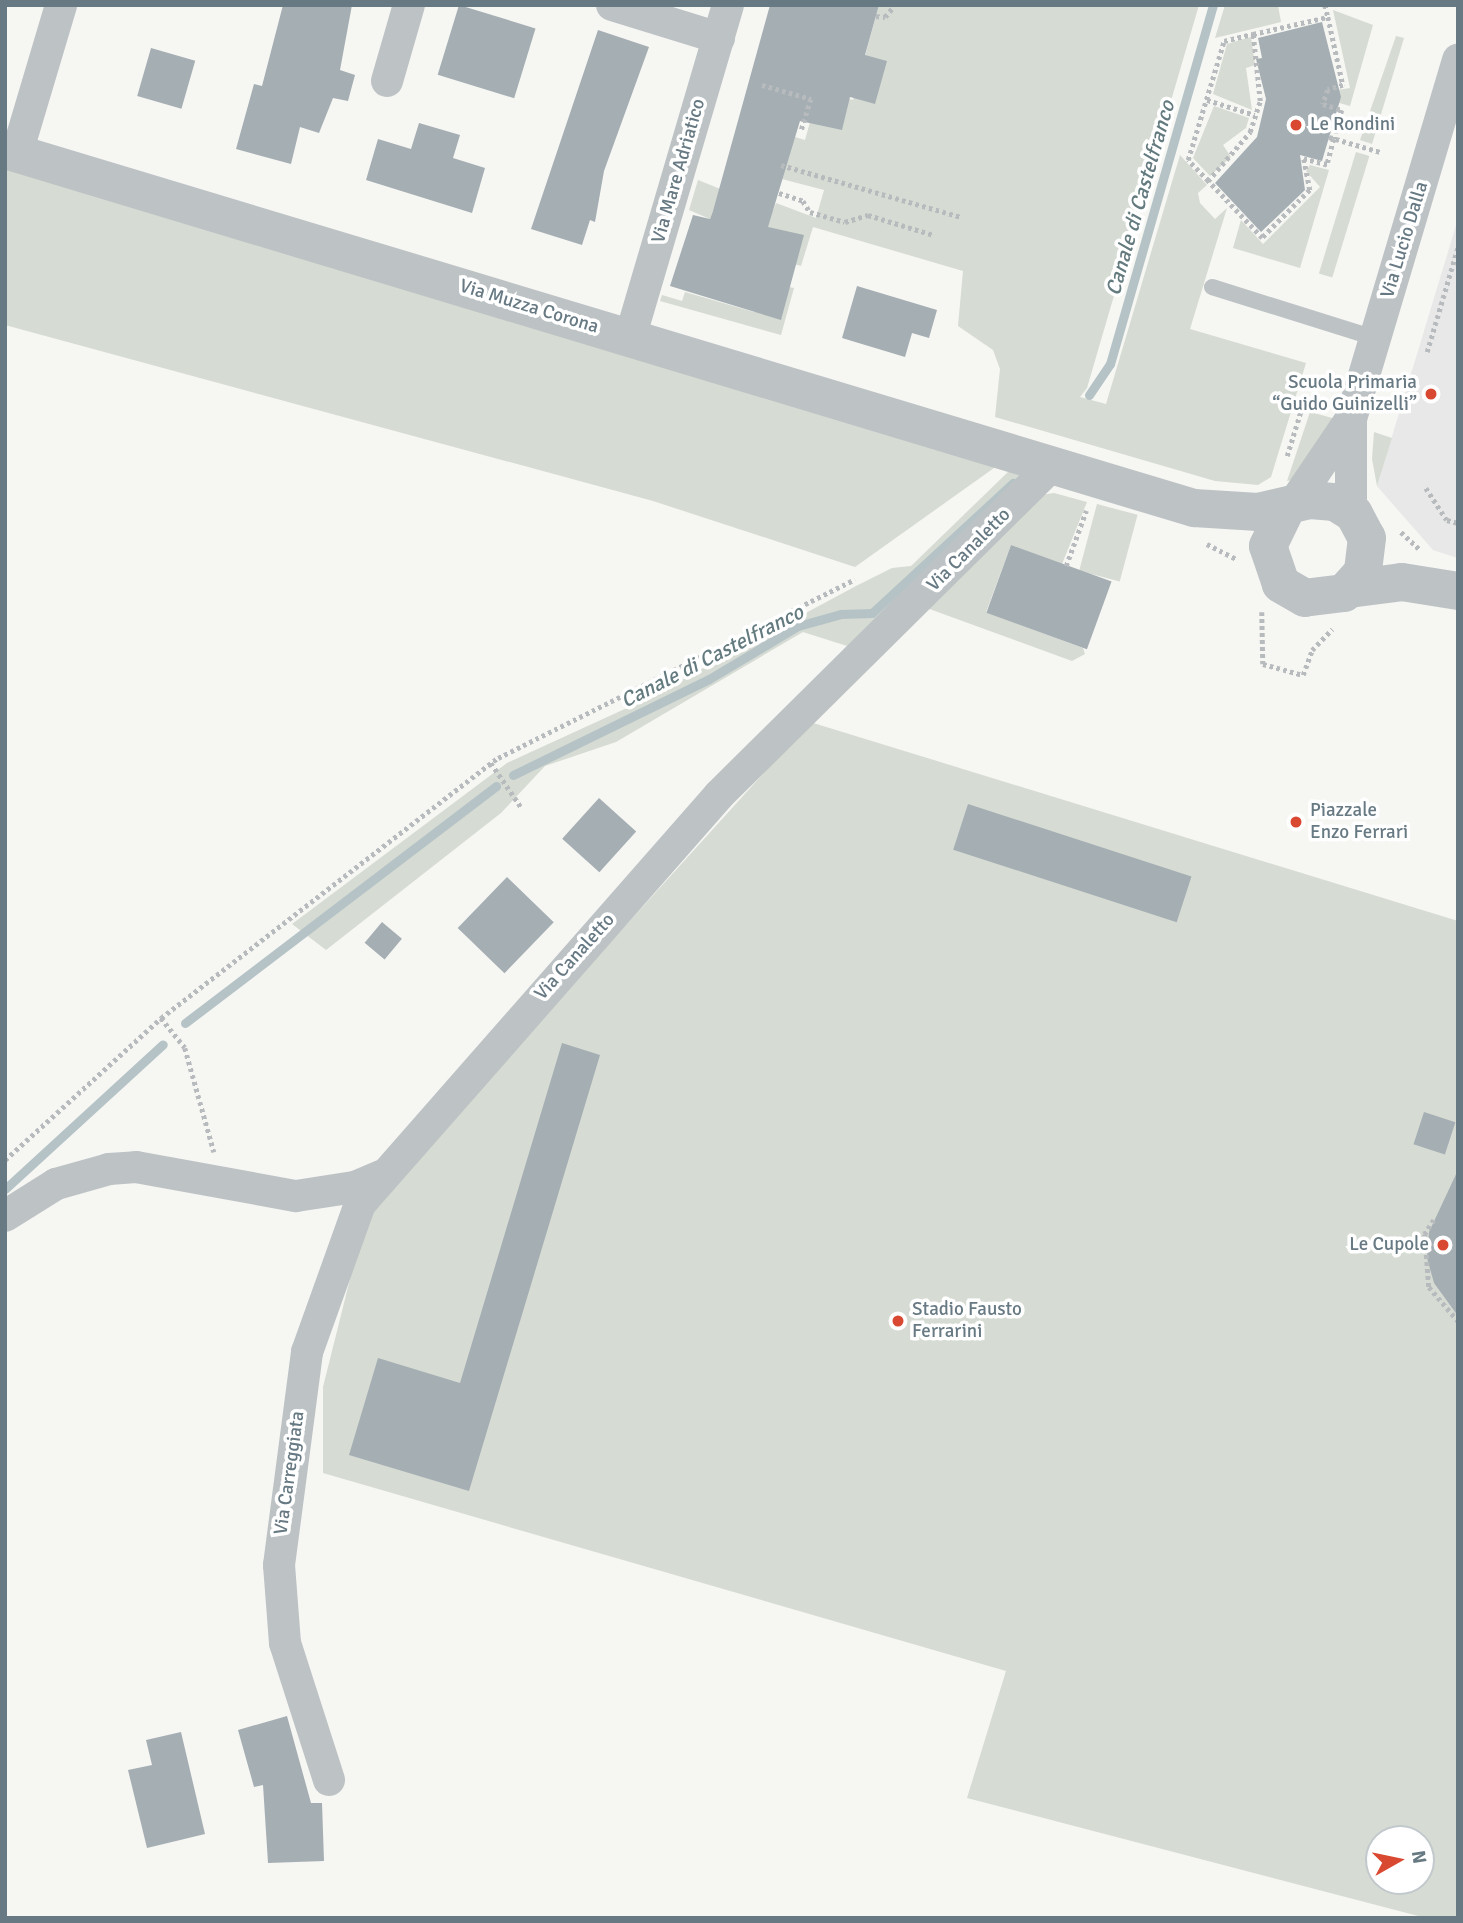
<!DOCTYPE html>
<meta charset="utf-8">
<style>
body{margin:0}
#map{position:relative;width:1463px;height:1923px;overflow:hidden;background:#f6f6f3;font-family:Signika,sans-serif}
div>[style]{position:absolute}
.built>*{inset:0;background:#e7e8e7}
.green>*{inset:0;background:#d6dbd3;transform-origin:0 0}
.stream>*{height:9px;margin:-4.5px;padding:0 4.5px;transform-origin:4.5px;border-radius:4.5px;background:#b5c3c6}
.building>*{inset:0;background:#a5aeb3;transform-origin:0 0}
.path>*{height:4.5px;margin-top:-2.25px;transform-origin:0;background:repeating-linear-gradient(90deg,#b8bbbd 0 3.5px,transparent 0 7px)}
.service>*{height:16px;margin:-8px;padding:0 8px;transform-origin:8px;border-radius:8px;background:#bdc2c5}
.minor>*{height:32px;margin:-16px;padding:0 16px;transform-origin:16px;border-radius:16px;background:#bdc2c5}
.tertiary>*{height:38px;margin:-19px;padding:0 19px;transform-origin:19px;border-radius:19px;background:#bdc2c5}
.dots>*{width:19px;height:19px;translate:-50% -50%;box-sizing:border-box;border:4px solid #fff;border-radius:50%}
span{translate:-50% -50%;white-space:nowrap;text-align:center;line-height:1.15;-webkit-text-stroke:7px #fff;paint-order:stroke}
.poi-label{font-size:19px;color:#677983}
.left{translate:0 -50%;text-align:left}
.right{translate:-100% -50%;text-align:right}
.street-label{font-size:19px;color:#677983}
.water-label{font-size:21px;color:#637a7f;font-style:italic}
.frame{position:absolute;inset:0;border:7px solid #677983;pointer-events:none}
.north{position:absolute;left:1365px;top:1825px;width:70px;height:70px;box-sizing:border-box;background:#fff;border:2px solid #c2c9cd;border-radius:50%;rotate:81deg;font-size:19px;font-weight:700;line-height:28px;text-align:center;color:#677983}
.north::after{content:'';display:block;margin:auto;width:24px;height:32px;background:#d94830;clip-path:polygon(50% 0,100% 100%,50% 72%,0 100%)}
</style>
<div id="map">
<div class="built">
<i style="clip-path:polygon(1458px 219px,1458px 558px,1433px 550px,1377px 486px)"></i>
</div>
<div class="green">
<i style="clip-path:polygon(879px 5px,1199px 5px,1087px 388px,1080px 397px,1106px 404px,1180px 155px,1207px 185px,1198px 193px,1200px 203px,1215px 219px,1227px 208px,1190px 329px,1306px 363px,1271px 477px,1258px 485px,1215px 481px,995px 417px,1000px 369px,993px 350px,958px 326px,963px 271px,813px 227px,801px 266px,760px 254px,713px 211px,710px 219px,689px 210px,698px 180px,773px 210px,776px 203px,816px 218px,824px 190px,778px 178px,795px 137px,805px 140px,817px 97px,772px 76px,853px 100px)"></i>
<i style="clip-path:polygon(1225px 5px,1278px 5px,1281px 22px,1215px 38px)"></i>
<i style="clip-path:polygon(1333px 10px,1373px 25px,1350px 106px,1329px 100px,1331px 91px,1350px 88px)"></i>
<i style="clip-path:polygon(1396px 36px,1404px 38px,1372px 144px,1360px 140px)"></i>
<i style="clip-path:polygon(1251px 37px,1255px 65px,1246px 68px,1252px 110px,1213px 94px,1227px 44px)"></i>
<i style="clip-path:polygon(1214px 106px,1249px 118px,1246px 128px,1223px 145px,1231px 157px,1210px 176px,1193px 158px)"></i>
<i style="left:1356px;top:152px;width:14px;height:127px;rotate:17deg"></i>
<i style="clip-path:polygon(5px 163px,1001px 463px,855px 567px,653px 501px,5px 325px)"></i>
<i style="clip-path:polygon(1310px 165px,1329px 170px,1300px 268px,1233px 248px,1241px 220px,1263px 244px,1320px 187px,1306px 171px)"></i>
<i style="clip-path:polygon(789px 287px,794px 288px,781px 335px,660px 301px,662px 295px,682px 301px,685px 292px,754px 312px)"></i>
<i style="clip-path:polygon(1310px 412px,1336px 419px,1296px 479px,1287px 481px)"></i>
<i style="clip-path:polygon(1374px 432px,1392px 438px,1377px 486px,1372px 459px)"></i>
<i style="clip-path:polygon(1009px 471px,1022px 475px,894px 609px,847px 646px,803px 632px,616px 742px,545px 766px,501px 813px,326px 950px,292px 924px,507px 763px,640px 702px,856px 586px,892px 568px,911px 566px)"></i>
<i style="clip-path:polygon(1054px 493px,1087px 502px,1062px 564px,1011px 545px,986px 612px,1083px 648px,1085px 654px,1072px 661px,924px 607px,1041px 495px)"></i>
<i style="left:1097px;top:504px;width:42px;height:69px;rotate:15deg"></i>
<i style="clip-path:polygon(evenodd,810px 722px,1458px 921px,1458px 1918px,1426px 1918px,967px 1798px,1006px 1671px,323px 1473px,323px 1387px,367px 1211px,810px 722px,1379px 1839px,1421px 1839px,1421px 1881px,1379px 1881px,1379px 1839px)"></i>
</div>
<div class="stream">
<i style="left:1089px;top:395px;width:37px;rotate:-56deg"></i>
<i style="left:1110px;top:364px;width:373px;rotate:-74deg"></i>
<i style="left:513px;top:775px;width:218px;rotate:-26.1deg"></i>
<i style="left:709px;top:679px;width:104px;rotate:-30.8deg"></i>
<i style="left:798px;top:626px;width:45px;rotate:-15.6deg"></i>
<i style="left:841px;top:614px;width:31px;rotate:-2deg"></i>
<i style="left:872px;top:613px;width:192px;rotate:-42.7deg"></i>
<i style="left:185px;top:1023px;width:391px;rotate:-37.3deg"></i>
<i style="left:5px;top:1189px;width:214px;rotate:-42.5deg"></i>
</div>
<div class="building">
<i style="clip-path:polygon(283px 5px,352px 5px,340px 70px,355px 75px,348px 101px,333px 98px,319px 133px,300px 127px,291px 164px,236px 149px,254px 84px,262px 86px)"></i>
<i style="left:459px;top:5px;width:80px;height:73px;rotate:17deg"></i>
<i style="clip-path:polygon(770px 5px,879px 5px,865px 55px,887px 61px,875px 104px,850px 97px,842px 130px,800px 121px,768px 227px,804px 235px,781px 320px,670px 286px,693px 215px,710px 219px,713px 211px)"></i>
<i style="clip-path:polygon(1322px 22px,1341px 97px,1322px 161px,1300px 155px,1305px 190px,1261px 232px,1215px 183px,1257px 137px,1266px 99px,1256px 59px,1262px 58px,1258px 38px)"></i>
<i style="clip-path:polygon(598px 30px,649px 47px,604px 171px,595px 222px,590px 220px,582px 245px,531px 229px)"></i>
<i style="left:151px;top:48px;width:46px;height:50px;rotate:16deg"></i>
<i style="clip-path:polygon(419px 123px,460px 135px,453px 158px,485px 168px,472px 213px,366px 180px,378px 139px,411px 149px)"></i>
<i style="clip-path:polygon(857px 286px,937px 310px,929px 338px,912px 333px,905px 357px,842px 338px)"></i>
<i style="left:1011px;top:545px;width:107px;height:72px;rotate:20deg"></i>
<i style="left:599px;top:798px;width:50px;height:55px;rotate:42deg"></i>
<i style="left:968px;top:804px;width:235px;height:48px;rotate:18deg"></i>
<i style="left:507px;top:877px;width:65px;height:71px;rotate:44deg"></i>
<i style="left:382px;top:922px;width:26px;height:27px;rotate:40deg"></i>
<i style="clip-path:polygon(562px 1043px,600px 1055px,469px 1491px,349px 1455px,378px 1358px,460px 1383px)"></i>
<i style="left:1424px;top:1112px;width:33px;height:34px;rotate:18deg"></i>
<i style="clip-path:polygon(1458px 1170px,1458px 1316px,1434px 1283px,1427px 1258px,1429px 1232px)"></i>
<i style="clip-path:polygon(287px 1716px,311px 1803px,322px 1803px,324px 1861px,268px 1863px,263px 1785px,254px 1787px,238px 1730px)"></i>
<i style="clip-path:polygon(181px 1732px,205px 1834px,147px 1848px,128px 1770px,152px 1765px,146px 1740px)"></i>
</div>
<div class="path">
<i style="left:1325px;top:5px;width:12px;rotate:76deg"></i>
<i style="left:1328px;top:17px;width:70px;rotate:77.6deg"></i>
<i style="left:1343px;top:85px;width:16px;rotate:162deg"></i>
<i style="left:1328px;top:90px;width:15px;rotate:110deg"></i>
<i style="left:1323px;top:104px;width:20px;rotate:18deg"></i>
<i style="left:1342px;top:110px;width:30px;rotate:105deg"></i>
<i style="left:1334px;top:139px;width:27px;rotate:105deg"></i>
<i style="left:1327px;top:165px;width:24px;rotate:-165deg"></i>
<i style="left:1304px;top:159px;width:32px;rotate:79deg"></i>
<i style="left:1310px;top:190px;width:68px;rotate:135deg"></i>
<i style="left:1262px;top:238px;width:79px;rotate:-133.5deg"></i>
<i style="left:1208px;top:181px;width:65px;rotate:-49.4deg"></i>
<i style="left:1250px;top:132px;width:33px;rotate:-72deg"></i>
<i style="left:1260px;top:101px;width:67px;rotate:-96deg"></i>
<i style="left:1253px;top:34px;width:77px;rotate:-12.8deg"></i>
<i style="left:876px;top:16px;width:9px;rotate:6deg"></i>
<i style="left:885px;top:17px;width:13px;rotate:-51deg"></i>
<i style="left:762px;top:85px;width:51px;rotate:15.9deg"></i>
<i style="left:811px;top:99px;width:34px;rotate:107deg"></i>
<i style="left:1207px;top:100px;width:50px;rotate:17.4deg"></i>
<i style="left:1329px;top:137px;width:53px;rotate:16.4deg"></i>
<i style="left:781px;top:165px;width:187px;rotate:16.1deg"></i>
<i style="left:1208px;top:181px;width:29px;rotate:-134deg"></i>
<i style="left:1188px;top:160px;width:124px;rotate:-73.2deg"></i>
<i style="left:1224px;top:41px;width:30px;rotate:-14deg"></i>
<i style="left:779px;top:193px;width:25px;rotate:18deg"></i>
<i style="left:803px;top:201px;width:13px;rotate:58deg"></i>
<i style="left:810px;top:212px;width:36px;rotate:16deg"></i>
<i style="left:845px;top:222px;width:24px;rotate:-17deg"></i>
<i style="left:868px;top:215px;width:69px;rotate:16.9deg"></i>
<i style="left:1427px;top:352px;width:109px;rotate:-73.6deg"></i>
<i style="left:1287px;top:456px;width:54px;rotate:-72.9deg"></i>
<i style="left:1303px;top:404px;width:21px;rotate:17deg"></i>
<i style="left:1426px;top:488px;width:38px;rotate:57deg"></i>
<i style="left:1447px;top:520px;width:11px;rotate:15deg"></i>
<i style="left:1401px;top:532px;width:26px;rotate:43deg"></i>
<i style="left:1207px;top:544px;width:33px;rotate:27deg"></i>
<i style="left:1066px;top:566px;width:59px;rotate:-70deg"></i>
<i style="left:1262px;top:612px;width:52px;rotate:88.9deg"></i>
<i style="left:1263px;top:664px;width:41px;rotate:15.4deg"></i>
<i style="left:1303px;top:675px;width:27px;rotate:-70deg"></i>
<i style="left:1312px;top:650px;width:29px;rotate:-46deg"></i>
<i style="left:491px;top:763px;width:53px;rotate:55.7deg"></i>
<i style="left:161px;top:1018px;width:38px;rotate:51deg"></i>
<i style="left:185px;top:1048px;width:108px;rotate:74.4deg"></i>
<i style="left:5px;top:1160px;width:211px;rotate:-42.3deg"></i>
<i style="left:161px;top:1018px;width:426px;rotate:-37.7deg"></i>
<i style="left:498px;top:758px;width:399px;rotate:-26.6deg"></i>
<i style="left:1434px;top:1220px;width:17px;rotate:123deg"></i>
<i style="left:1425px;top:1234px;width:53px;rotate:85.7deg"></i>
<i style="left:1429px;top:1287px;width:45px;rotate:49.5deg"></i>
</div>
<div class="service">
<i style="left:1212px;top:287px;width:171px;rotate:17.4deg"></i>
</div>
<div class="minor">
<i style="left:612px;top:5px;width:112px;rotate:17.1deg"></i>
<i style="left:387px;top:81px;width:79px;rotate:-73.9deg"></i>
<i style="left:17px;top:153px;width:154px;rotate:-73.4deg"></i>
<i style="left:630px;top:338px;width:347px;rotate:-73.6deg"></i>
<i style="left:1351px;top:420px;width:92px;rotate:90deg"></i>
<i style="left:1292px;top:506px;width:105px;rotate:-55.9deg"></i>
<i style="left:1351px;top:419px;width:375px;rotate:-73.4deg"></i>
<i style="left:5px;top:1216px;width:60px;rotate:-32.1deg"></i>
<i style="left:56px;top:1184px;width:55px;rotate:-15.8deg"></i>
<i style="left:109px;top:1169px;width:27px;rotate:-4deg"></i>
<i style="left:136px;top:1167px;width:163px;rotate:10.3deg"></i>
<i style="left:296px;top:1196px;width:60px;rotate:-8.7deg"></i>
<i style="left:355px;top:1187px;width:28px;rotate:-23deg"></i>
<i style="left:329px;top:1780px;width:144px;rotate:-107.8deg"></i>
<i style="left:285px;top:1643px;width:78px;rotate:-94.4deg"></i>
<i style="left:279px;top:1565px;width:215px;rotate:-82.5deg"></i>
<i style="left:307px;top:1352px;width:157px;rotate:-70.3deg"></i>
<i style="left:360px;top:1204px;width:544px;rotate:-48.72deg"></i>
<i style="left:719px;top:795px;width:470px;rotate:-44.7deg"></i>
</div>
<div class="tertiary">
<i style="left:5px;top:150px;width:1242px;rotate:16.76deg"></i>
<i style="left:1194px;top:508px;width:64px;rotate:3.6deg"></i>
<i style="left:1258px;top:512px;width:53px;rotate:-13deg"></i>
<i style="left:1310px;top:500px;width:25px;rotate:5deg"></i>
<i style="left:1335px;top:502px;width:22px;rotate:32deg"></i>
<i style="left:1354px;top:514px;width:27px;rotate:62deg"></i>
<i style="left:1367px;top:538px;width:34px;rotate:97deg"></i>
<i style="left:1363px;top:572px;width:28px;rotate:132deg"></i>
<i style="left:1344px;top:593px;width:39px;rotate:173deg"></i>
<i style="left:1305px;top:598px;width:28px;rotate:-150deg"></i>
<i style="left:1281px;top:584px;width:40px;rotate:-108.9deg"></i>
<i style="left:1268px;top:546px;width:41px;rotate:-64.1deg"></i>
<i style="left:1349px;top:589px;width:53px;rotate:-7.5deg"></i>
<i style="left:1402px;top:582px;width:57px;rotate:9.1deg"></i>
</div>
<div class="dots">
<i style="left:1296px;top:125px;background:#d94830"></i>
<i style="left:1431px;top:394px;background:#d94830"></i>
<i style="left:1296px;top:822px;background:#d94830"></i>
<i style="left:1443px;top:1245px;background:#d94830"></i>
<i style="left:898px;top:1321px;background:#d94830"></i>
</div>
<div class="poi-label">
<span class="left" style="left:1310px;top:125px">Le Rondini</span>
<span class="right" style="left:1417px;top:394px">Scuola Primaria<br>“Guido Guinizelli”</span>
<span class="left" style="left:1310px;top:822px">Piazzale<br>Enzo Ferrari</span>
<span class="right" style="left:1429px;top:1245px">Le Cupole</span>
<span class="left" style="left:912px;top:1321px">Stadio Fausto<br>Ferrarini</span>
</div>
<div class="street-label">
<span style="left:679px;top:171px;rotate:-74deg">Via Mare Adriatico</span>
<span style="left:1405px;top:240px;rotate:-73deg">Via Lucio Dalla</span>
<span style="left:529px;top:307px;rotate:17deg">Via Muzza Corona</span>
<span style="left:969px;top:550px;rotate:-45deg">Via Canaletto</span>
<span style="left:575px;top:957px;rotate:-48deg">Via Canaletto</span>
<span style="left:290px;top:1473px;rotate:-82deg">Via Carreggiata</span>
</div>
<div class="water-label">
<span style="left:1140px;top:198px;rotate:-74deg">Canale di Castelfranco</span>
<span style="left:712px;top:656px;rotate:-27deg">Canale di Castelfranco</span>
</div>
<div class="frame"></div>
<div class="north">N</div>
</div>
